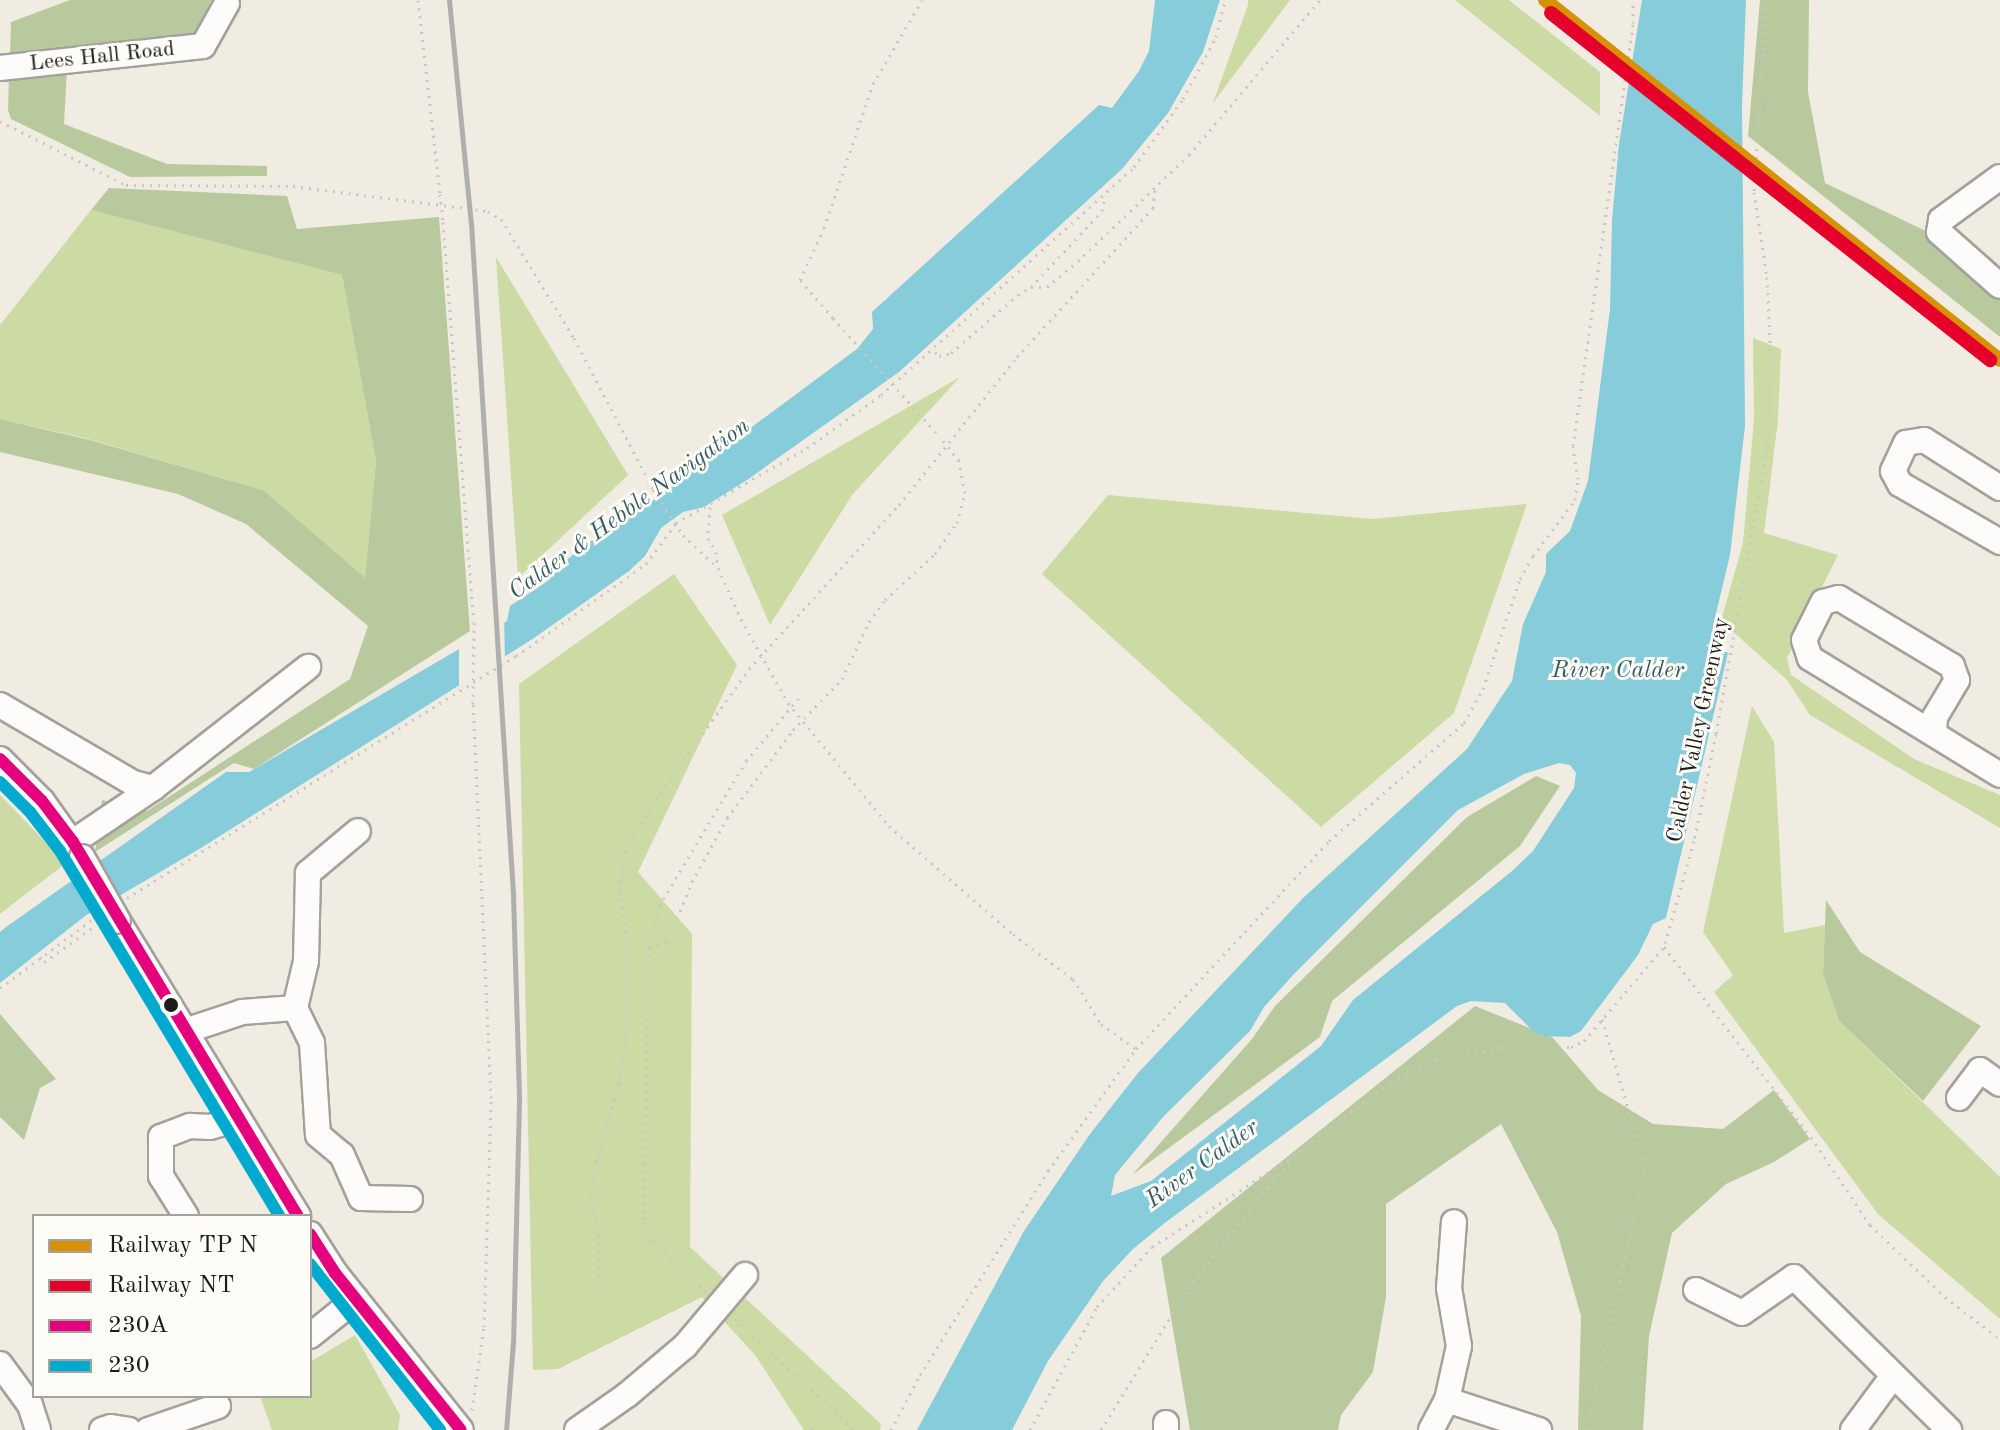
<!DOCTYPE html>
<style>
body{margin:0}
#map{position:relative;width:2000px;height:1430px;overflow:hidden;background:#f0ece2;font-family:"Old Standard TT",serif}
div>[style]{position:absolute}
.green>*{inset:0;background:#ccdaa4}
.forest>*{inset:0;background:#b8ca9d}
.water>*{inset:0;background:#86ccda}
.pier>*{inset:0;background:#f0ece2}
.path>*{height:3px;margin-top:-1.5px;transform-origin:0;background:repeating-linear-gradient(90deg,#c9c7c5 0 2px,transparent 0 8px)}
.roads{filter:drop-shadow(2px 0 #a4a19c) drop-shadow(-2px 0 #a4a19c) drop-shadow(0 2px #a4a19c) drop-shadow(0 -2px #a4a19c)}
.minor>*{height:24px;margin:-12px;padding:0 12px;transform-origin:12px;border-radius:12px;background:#fdfcfb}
.rail>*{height:5px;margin:-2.5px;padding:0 2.5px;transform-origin:2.5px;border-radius:2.5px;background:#afafad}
.path-bridge>*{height:3px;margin-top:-1.5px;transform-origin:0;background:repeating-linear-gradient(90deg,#c9c7c5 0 2px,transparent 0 8px)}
.bridges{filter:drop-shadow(2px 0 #a4a19c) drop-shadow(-2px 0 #a4a19c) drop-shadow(0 2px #a4a19c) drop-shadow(0 -2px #a4a19c)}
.minor-bridge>*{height:24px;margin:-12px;padding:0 12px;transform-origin:12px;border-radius:12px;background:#fdfcfb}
.bus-1>*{height:12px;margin:-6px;padding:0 6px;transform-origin:6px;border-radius:6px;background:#e5007d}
.bus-2>*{height:12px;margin:-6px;padding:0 6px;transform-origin:6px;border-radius:6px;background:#00a9ce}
.rail-1>*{height:14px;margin:-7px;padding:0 7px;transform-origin:7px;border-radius:7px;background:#d69104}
.rail-2>*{height:14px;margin:-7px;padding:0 7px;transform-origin:7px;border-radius:7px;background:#e4002b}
.dots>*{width:22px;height:22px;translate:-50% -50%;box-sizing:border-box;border:4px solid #fdfcf7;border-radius:50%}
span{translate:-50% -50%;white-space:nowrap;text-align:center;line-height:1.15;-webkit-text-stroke:6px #fdfcf7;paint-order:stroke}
.street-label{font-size:22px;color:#1c1c1c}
.water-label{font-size:24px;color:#345d66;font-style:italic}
.legend{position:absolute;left:32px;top:1214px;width:280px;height:184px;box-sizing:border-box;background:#fdfcf7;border:2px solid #a3a29f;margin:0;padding:10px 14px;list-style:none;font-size:24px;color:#1c1c1c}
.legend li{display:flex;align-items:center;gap:16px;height:40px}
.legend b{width:40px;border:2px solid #a3a29f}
</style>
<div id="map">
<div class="green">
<i style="clip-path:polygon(1248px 0,1290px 0,1213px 103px,1248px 5px)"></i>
<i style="clip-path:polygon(1455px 0,1509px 0,1600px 72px,1600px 116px)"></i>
<i style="clip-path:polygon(91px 210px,342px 275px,376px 461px,365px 579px,263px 490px,85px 438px,0 419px,0 325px)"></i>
<i style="clip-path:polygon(496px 257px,628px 475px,518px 578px)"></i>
<i style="clip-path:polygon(1753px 338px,1781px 349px,1778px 420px,1764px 533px,1838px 555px,1787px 658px,1791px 675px,1914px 759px,2000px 795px,2000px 828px,1810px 715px,1787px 680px,1721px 621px,1743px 543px,1754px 419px)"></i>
<i style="clip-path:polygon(960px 377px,852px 495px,770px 625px,722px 515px)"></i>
<i style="clip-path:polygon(1108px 495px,1372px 519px,1527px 504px,1454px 713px,1321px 827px,1042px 574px)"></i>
<i style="clip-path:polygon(674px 574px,737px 665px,638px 872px,692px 934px,690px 1247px,881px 1424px,880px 1430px,804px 1430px,755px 1355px,702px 1297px,558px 1369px,533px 1370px,519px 684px)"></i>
<i style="clip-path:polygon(1752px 706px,1774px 742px,1784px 933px,1825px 925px,1823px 974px,1839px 1021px,2000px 1177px,2000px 1319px,1878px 1214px,1714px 992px,1733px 975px,1703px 932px)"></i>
<i style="clip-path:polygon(0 795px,66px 863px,0 914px)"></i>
<i style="clip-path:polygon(355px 1335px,400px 1415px,398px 1430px,272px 1430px,260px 1396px,310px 1396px,310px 1362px)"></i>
</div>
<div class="forest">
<i style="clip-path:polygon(70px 0,211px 0,196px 36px,10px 56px,11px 22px)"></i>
<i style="clip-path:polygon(1760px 0,1809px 0,1808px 92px,1825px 183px,1926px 231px,2000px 296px,2000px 337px,1748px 136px)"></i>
<i style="clip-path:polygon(67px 69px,64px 124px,167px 164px,267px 166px,267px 176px,130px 177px,11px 119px,8px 110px,9px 76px)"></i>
<i style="clip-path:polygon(109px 188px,287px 196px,297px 229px,439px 217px,470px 631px,254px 769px,234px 763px,95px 852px,102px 800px,147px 811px,350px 679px,368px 626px,246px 524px,178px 494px,0 452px,0 419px,90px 440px,263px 490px,365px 578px,376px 461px,342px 275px,91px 210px)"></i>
<i style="clip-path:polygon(1536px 776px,1560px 786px,1520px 846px,1332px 1001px,1320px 1037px,1132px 1175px,1252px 1039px,1275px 1006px,1467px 817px)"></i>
<i style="clip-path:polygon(1826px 900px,1860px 952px,1981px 1026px,1923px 1101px,1839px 1021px,1823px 974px)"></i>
<i style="clip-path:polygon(1475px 1006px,1552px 1037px,1598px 1090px,1653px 1124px,1723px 1129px,1774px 1090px,1810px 1139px,1774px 1162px,1726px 1184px,1672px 1233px,1649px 1336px,1643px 1430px,1578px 1430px,1581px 1316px,1557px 1232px,1501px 1124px,1386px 1204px,1386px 1297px,1373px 1372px,1341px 1415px,1338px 1430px,1190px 1430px,1161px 1258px)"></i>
<i style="clip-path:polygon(0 1014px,56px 1079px,40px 1088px,24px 1140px,0 1117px)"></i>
</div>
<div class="water">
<i style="clip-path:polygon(1155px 0,1220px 0,1203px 52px,1168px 113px,1122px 169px,899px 372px,747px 480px,704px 507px,683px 512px,661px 528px,645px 556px,629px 571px,534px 638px,201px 848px,85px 916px,0 983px,0 932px,6px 927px,226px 772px,249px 772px,507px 621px,510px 606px,549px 580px,551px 572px,588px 543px,636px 513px,857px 349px,873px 329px,872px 312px,1099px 105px,1112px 108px,1139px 71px,1149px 51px)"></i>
<i style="clip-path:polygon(evenodd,1642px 0,1746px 0,1742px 104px,1745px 426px,1730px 555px,1713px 626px,1715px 640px,1728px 653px,1666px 918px,1653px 924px,1638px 955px,1581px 1031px,1570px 1037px,1544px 1036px,1534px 1032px,1505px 1003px,1471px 1001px,1457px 1006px,1166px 1222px,1133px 1249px,1103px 1281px,1048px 1361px,1012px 1430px,917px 1430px,1024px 1231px,1090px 1134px,1138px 1073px,1303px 898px,1467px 749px,1512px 681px,1523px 624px,1546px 572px,1546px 554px,1570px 531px,1588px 481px,1610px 309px,1612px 220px,1619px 144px,1642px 0,1559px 763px,1570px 765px,1576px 773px,1574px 788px,1533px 851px,1512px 871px,1353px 1000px,1321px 1046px,1151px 1181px,1111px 1196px,1115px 1175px,1163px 1117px,1250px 1031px,1264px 1007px,1294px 974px,1458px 810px,1524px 774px,1559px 763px)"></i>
</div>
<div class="pier">
<i style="clip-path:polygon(504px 615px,505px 661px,459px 690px,459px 642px)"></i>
</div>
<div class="path">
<i style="left:418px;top:0;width:195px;rotate:83.5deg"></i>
<i style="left:1763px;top:0;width:53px;rotate:90deg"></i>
<i style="left:1763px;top:53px;width:139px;rotate:93.7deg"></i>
<i style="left:1754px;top:192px;width:86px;rotate:81.3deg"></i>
<i style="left:1767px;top:277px;width:87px;rotate:87.4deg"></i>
<i style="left:1771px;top:364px;width:84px;rotate:92.7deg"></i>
<i style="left:1767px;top:448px;width:291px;rotate:100.1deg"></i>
<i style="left:1716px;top:734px;width:109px;rotate:101.6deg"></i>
<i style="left:1694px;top:841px;width:110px;rotate:105.8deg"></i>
<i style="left:1664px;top:947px;width:240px;rotate:52.3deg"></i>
<i style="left:1811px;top:1137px;width:106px;rotate:56.2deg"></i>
<i style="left:1870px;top:1225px;width:104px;rotate:43.8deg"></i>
<i style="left:1945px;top:1297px;width:69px;rotate:37.4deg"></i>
<i style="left:0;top:121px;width:141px;rotate:26.9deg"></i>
<i style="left:126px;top:185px;width:167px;rotate:0.3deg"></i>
<i style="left:293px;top:186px;width:197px;rotate:7.3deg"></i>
<i style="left:488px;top:211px;width:15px;rotate:32deg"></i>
<i style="left:501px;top:219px;width:140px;rotate:58.5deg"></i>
<i style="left:574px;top:338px;width:170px;rotate:62.4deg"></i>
<i style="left:443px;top:222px;width:400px;rotate:85.6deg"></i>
<i style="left:1031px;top:287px;width:104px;rotate:-46.9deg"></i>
<i style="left:1102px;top:211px;width:16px;rotate:-79deg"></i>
<i style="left:833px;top:318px;width:50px;rotate:-131deg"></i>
<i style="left:800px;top:280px;width:57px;rotate:-65.2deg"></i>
<i style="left:824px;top:228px;width:152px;rotate:-71.2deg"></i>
<i style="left:873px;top:84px;width:97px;rotate:-59.7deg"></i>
<i style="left:935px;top:352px;width:6px;rotate:45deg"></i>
<i style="left:939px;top:356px;width:12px;rotate:-14deg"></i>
<i style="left:951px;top:353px;width:89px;rotate:-40.9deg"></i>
<i style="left:1018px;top:295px;width:15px;rotate:-32deg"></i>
<i style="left:1031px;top:287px;width:16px"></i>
<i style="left:1047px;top:287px;width:40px;rotate:-40deg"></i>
<i style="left:1078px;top:261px;width:153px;rotate:-43.7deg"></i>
<i style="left:1189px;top:155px;width:203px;rotate:-49.8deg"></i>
<i style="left:710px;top:507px;width:31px;rotate:94deg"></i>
<i style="left:708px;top:538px;width:16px;rotate:60deg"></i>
<i style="left:716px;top:552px;width:16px;rotate:83deg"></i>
<i style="left:683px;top:535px;width:48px;rotate:43.3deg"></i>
<i style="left:718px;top:568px;width:56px;rotate:65.7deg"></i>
<i style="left:741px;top:619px;width:96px;rotate:60.8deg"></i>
<i style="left:788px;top:703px;width:159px;rotate:50.6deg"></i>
<i style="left:889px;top:826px;width:164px;rotate:41.1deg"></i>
<i style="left:1013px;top:934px;width:75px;rotate:36.9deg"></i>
<i style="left:1073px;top:979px;width:53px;rotate:58.1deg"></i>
<i style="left:1101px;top:1024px;width:43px;rotate:35.5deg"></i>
<i style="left:127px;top:898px;width:458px;rotate:-31.9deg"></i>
<i style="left:516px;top:656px;width:159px;rotate:-35.3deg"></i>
<i style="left:646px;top:564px;width:51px;rotate:-53.8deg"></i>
<i style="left:676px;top:523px;width:151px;rotate:-29.8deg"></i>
<i style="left:807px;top:448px;width:91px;rotate:-35.6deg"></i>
<i style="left:881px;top:395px;width:341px;rotate:-42deg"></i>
<i style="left:1134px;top:167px;width:84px;rotate:-54.2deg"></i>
<i style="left:1183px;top:99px;width:70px;rotate:-62deg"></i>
<i style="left:1216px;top:37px;width:38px;rotate:-76deg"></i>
<i style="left:649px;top:947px;width:20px;rotate:-18deg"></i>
<i style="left:668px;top:941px;width:64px;rotate:-67.9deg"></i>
<i style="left:692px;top:882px;width:73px;rotate:-61.3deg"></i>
<i style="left:727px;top:818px;width:110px;rotate:-53.1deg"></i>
<i style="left:793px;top:730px;width:71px;rotate:-46.1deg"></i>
<i style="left:842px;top:679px;width:63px;rotate:-64.7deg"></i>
<i style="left:869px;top:622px;width:27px;rotate:-54deg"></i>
<i style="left:885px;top:600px;width:68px;rotate:-42.6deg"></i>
<i style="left:935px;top:554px;width:38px;rotate:-55deg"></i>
<i style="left:957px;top:523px;width:31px;rotate:-75deg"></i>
<i style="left:965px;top:493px;width:33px;rotate:-101deg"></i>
<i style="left:959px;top:461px;width:31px;rotate:-128deg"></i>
<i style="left:40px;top:957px;width:6px;rotate:51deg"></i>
<i style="left:44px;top:962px;width:62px;rotate:-35.2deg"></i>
<i style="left:0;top:988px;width:116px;rotate:-36.6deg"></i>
<i style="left:599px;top:1284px;width:49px;rotate:-90deg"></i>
<i style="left:599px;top:1235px;width:41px;rotate:-101.3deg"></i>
<i style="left:591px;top:1195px;width:33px;rotate:-81deg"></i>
<i style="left:596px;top:1162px;width:82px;rotate:-73.8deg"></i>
<i style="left:619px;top:1083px;width:57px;rotate:-81.9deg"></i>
<i style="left:627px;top:1027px;width:87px;rotate:-90deg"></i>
<i style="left:627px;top:940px;width:50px;rotate:-98deg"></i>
<i style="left:620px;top:890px;width:38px;rotate:-83deg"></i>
<i style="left:625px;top:852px;width:61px;rotate:-59.7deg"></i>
<i style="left:656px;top:799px;width:160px;rotate:-54.4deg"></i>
<i style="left:749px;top:669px;width:222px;rotate:-47.6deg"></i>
<i style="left:899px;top:505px;width:189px;rotate:-51.4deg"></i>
<i style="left:1017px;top:357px;width:202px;rotate:-47.6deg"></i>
<i style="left:1153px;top:208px;width:18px;rotate:-84deg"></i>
<i style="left:706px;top:1292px;width:76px;rotate:-136.1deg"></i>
<i style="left:651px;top:1239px;width:20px;rotate:-110deg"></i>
<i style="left:644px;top:1220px;width:273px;rotate:-89deg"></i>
<i style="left:649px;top:947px;width:42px;rotate:-76.3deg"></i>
<i style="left:659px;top:906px;width:169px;rotate:-59deg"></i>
<i style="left:746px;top:761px;width:87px;rotate:-50.1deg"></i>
<i style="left:735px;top:1319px;width:163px;rotate:43deg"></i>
<i style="left:472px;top:1410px;width:84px;rotate:-81.8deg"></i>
<i style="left:484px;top:1327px;width:229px;rotate:-88.2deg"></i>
<i style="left:491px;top:1098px;width:394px;rotate:-92.6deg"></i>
<i style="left:812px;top:1428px;width:2px;rotate:63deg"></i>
<i style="left:891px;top:1430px;width:62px;rotate:-62.2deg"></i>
<i style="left:920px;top:1375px;width:241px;rotate:-57.9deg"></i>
<i style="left:1048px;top:1171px;width:150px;rotate:-54.2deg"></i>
<i style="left:1136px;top:1049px;width:284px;rotate:-47.1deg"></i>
<i style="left:1329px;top:841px;width:179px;rotate:-41.2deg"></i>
<i style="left:1464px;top:723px;width:39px;rotate:-61deg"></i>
<i style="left:1483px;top:689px;width:116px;rotate:-71.4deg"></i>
<i style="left:1520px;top:579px;width:26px;rotate:-61deg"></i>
<i style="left:1533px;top:556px;width:70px;rotate:-53.1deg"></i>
<i style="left:1575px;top:500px;width:21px;rotate:-82deg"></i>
<i style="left:1578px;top:479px;width:33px;rotate:-99deg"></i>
<i style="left:1573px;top:446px;width:427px;rotate:-81.9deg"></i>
<i style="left:1633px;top:23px;width:23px;rotate:-90deg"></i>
<i style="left:1030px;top:1430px;width:140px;rotate:-61.4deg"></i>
<i style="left:1097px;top:1307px;width:81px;rotate:-47.5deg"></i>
<i style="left:1152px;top:1247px;width:168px;rotate:-32.8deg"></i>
<i style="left:1293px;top:1156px;width:123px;rotate:-37.1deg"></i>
<i style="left:1391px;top:1082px;width:51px;rotate:-27.1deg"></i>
<i style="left:1436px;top:1059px;width:68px;rotate:-9.3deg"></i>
<i style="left:1503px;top:1048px;width:68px;rotate:-0.8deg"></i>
<i style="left:1571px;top:1047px;width:14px;rotate:-25deg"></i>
<i style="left:1584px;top:1041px;width:122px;rotate:-49.7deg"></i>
<i style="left:1101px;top:1430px;width:167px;rotate:-58.5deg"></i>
<i style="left:1188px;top:1288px;width:165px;rotate:-51.4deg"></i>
<i style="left:1587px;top:1430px;width:269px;rotate:-77.6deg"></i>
<i style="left:1645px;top:1167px;width:154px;rotate:-106.2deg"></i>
</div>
<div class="roads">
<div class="minor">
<i style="left:0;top:68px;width:204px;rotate:-6.2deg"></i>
<i style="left:203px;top:46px;width:49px;rotate:-60.8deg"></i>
<i style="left:2000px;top:177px;width:73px;rotate:143.9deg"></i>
<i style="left:1941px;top:220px;width:12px;rotate:99deg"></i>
<i style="left:1939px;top:232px;width:81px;rotate:41.5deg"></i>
<i style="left:2000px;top:488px;width:90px;rotate:-147.7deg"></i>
<i style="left:1924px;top:440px;width:18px;rotate:171deg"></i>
<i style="left:1906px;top:443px;width:31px;rotate:115deg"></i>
<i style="left:1893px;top:471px;width:15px;rotate:62deg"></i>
<i style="left:1900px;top:484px;width:116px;rotate:30.1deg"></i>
<i style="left:0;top:705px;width:154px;rotate:30.4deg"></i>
<i style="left:133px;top:783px;width:21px;rotate:14deg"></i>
<i style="left:153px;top:788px;width:197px;rotate:-38deg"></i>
<i style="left:1934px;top:734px;width:17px;rotate:-87deg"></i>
<i style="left:1935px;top:717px;width:43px;rotate:-59.3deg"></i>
<i style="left:1957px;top:680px;width:15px;rotate:-110deg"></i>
<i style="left:1952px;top:666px;width:132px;rotate:-149deg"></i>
<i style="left:1839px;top:598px;width:16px;rotate:166deg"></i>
<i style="left:1823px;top:602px;width:42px;rotate:116.6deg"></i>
<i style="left:1804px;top:640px;width:19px;rotate:72deg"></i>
<i style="left:1810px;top:658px;width:223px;rotate:31.6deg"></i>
<i style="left:0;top:759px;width:59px;rotate:45deg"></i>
<i style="left:42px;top:801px;width:69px;rotate:54.5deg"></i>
<i style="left:73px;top:842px;width:97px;rotate:-34deg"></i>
<i style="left:118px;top:921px;width:346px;rotate:58.6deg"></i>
<i style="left:295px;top:1008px;width:48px;rotate:-76.8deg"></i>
<i style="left:306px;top:961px;width:88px;rotate:-88.7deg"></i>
<i style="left:308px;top:873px;width:65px;rotate:-40deg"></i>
<i style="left:185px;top:1031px;width:60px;rotate:-18.4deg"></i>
<i style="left:242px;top:1012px;width:53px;rotate:-4.3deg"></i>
<i style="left:295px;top:1008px;width:39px;rotate:64deg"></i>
<i style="left:312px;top:1043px;width:92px;rotate:86.3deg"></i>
<i style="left:318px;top:1135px;width:31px;rotate:40deg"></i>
<i style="left:342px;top:1155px;width:47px;rotate:66.2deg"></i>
<i style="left:361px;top:1198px;width:49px;rotate:1.2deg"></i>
<i style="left:1959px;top:1098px;width:35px;rotate:-53deg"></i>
<i style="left:1980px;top:1070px;width:24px;rotate:35deg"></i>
<i style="left:186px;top:1216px;width:47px;rotate:-122deg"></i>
<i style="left:161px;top:1176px;width:39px;rotate:-90deg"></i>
<i style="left:161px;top:1137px;width:31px;rotate:-21deg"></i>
<i style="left:190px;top:1126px;width:20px;rotate:3deg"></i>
<i style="left:210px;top:1127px;width:29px;rotate:-16deg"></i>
<i style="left:310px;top:1234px;width:46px;rotate:57.3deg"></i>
<i style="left:335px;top:1273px;width:201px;rotate:51.3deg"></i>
<i style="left:1696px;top:1290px;width:51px;rotate:26.6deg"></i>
<i style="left:1742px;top:1313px;width:63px;rotate:-34.7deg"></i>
<i style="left:1794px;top:1277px;width:218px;rotate:44.6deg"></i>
<i style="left:310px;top:1336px;width:59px;rotate:-38.8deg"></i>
<i style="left:0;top:1364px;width:51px;rotate:53.8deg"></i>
<i style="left:30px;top:1405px;width:26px;rotate:72deg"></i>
<i style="left:1447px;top:1400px;width:97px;rotate:18.1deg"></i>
<i style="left:102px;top:1430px;width:9px;rotate:-18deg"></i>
<i style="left:111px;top:1427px;width:18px;rotate:9deg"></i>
<i style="left:148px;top:1430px;width:74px;rotate:-18.9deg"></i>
<i style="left:577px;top:1430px;width:61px;rotate:-35deg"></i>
<i style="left:627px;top:1395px;width:76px;rotate:-40.2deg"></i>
<i style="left:685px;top:1346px;width:93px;rotate:-49.8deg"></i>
<i style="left:1166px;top:1430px;width:7px;rotate:-90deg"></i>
<i style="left:1431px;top:1430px;width:34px;rotate:-62deg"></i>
<i style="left:1447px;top:1400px;width:55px;rotate:-77.5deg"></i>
<i style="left:1459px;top:1346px;width:59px;rotate:-99.8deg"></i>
<i style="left:1449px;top:1288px;width:66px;rotate:-85.7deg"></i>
<i style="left:1853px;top:1430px;width:67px;rotate:-53.5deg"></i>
</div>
</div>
<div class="rail">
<i style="left:449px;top:0;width:224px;rotate:84.4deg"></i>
<i style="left:471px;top:223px;width:672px;rotate:86.42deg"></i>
<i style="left:513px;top:894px;width:207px;rotate:88.3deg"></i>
<i style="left:519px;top:1101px;width:241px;rotate:91.4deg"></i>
<i style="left:513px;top:1342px;width:88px;rotate:94.5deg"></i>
</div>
<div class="path-bridge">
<i style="left:440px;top:194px;width:28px;rotate:84deg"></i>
<i style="left:833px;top:318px;width:160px;rotate:48deg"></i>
<i style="left:653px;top:489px;width:55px;rotate:56.9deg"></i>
<i style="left:473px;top:704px;width:83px;rotate:-89.3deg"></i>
</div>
<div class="bridges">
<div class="minor-bridge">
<i style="left:82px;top:857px;width:73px;rotate:60.6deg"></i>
</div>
</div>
<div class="bus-1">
<i style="left:0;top:759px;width:59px;rotate:45deg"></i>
<i style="left:42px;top:801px;width:51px;rotate:52.9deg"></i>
<i style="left:73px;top:842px;width:436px;rotate:59deg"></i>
<i style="left:310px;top:1234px;width:46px;rotate:57.3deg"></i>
<i style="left:335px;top:1273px;width:201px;rotate:51.3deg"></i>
</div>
<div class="bus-2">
<i style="left:0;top:782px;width:42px;rotate:45deg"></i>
<i style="left:30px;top:812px;width:49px;rotate:52.4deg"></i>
<i style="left:60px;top:851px;width:426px;rotate:59deg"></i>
<i style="left:310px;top:1264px;width:211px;rotate:51.9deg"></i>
</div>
<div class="rail-1">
<i style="left:1545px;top:0;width:580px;rotate:38.35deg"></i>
</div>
<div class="rail-2">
<i style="left:1551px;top:13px;width:560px;rotate:38.32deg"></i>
</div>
<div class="dots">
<i style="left:171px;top:1005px;background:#1c1c1c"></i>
</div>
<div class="street-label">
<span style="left:102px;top:57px;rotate:-6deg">Lees Hall Road</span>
<span style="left:1699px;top:730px;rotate:-78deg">Calder Valley Greenway</span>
</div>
<div class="water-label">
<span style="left:630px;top:510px;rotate:-36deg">Calder &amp; Hebble Navigation</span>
<span style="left:1618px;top:672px">River Calder</span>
<span style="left:1203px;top:1165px;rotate:-36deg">River Calder</span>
</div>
<ul class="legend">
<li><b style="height:10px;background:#d69104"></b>Railway TP N</li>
<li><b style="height:10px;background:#e4002b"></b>Railway NT</li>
<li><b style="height:10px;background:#e5007d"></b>230A</li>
<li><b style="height:10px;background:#00a9ce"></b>230</li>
</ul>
</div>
